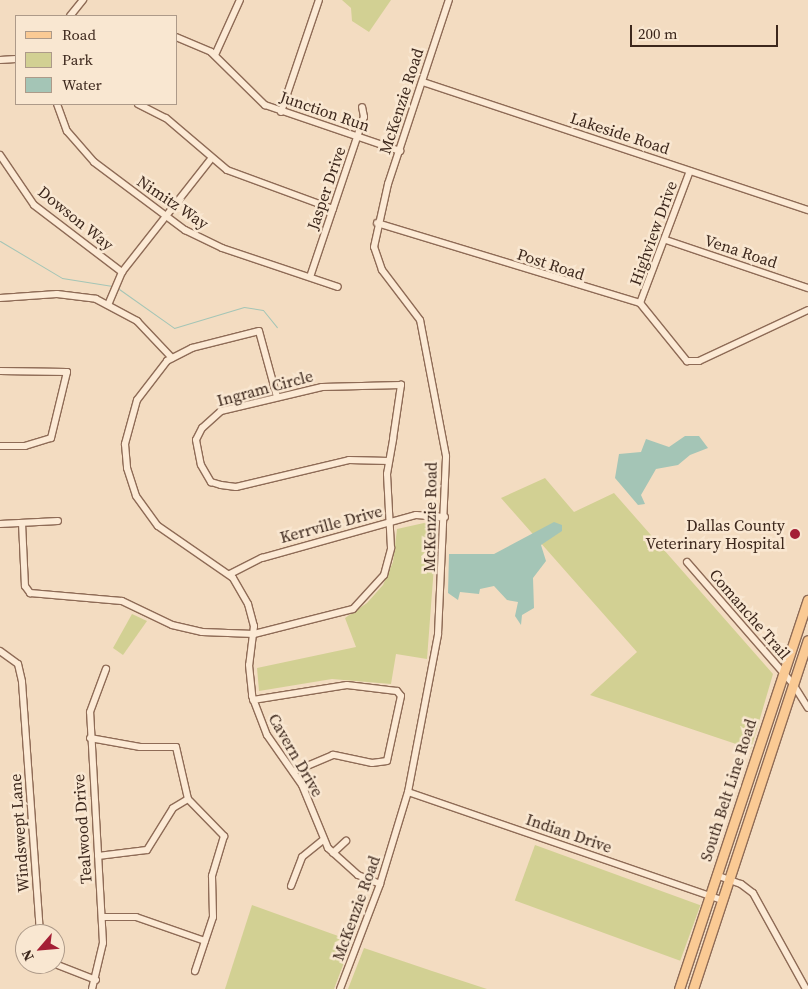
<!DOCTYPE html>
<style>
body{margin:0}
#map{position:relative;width:808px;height:989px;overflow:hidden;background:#f3dcc1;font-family:"Source Serif 4",serif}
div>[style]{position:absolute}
.green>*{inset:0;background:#d2d093;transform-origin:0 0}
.water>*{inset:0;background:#a4c5b6}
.stream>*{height:1px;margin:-0.5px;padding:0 0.5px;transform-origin:0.5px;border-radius:0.5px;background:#a4c5b6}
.roads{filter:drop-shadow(1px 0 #8e6b56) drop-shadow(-1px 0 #8e6b56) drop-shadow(0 1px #8e6b56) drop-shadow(0 -1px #8e6b56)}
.minor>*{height:6px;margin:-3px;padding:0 3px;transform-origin:3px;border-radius:3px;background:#fcead5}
.major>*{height:9px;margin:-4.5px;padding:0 4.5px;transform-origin:4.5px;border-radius:4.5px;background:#faca94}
.dots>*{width:14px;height:14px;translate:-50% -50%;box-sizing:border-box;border:2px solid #f9e7d1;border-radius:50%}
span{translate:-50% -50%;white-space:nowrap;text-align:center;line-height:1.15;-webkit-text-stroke:5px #f9e7d1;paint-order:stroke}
.street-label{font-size:16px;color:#3c271c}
.poi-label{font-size:16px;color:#3c271c}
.right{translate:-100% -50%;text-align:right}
.legend{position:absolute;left:15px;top:15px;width:162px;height:90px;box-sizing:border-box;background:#f9e7d1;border:1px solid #ad9a89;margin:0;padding:6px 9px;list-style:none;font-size:15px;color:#3c271c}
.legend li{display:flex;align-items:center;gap:10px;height:25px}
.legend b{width:25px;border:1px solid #ad9a89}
.north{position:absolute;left:15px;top:924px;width:50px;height:50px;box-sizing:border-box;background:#f9e7d1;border:1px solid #ad9a89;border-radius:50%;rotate:243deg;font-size:14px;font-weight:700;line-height:20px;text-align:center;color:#3c271c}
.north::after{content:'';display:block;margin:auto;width:18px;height:22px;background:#a41f35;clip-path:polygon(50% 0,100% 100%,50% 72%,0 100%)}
.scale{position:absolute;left:630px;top:25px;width:148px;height:22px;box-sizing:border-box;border:2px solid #3c271c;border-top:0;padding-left:6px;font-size:15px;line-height:18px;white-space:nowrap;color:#3c271c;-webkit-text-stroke:4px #f9e7d1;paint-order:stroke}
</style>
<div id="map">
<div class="green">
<i style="clip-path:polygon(342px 0,391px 0,369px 32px,352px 21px,351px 8px)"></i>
<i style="clip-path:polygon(545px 478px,574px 512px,614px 493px,773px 674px,751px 749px,590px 695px,637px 652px,501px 498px)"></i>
<i style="clip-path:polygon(433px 521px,437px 526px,427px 659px,396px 654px,391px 684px,332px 679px,259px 691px,257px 668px,356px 647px,345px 618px,367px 603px,383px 585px,393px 562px,397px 529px)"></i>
<i style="clip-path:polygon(132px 614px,147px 621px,123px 655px,113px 648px)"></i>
<i style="left:535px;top:845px;width:176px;height:59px;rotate:20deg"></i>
<i style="clip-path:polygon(252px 905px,352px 941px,334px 989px,225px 989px)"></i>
<i style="clip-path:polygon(364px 948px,432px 971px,487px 989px,348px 989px)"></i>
</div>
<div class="water">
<i style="clip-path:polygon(685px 436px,699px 436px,708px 448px,690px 455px,678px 465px,656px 469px,641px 495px,645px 504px,638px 505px,615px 478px,619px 454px,641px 452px,646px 439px,669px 447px)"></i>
<i style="clip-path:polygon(554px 522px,562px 525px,562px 531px,541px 545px,546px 561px,533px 578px,534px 608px,522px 615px,521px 625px,515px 616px,518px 602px,507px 600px,494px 586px,480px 589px,479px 594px,460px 592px,458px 600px,448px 593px,449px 554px,494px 554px)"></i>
</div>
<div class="stream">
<i style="left:0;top:241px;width:72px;rotate:30.8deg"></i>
<i style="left:62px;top:278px;width:51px;rotate:9.1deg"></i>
<i style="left:119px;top:289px;width:67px;rotate:35.3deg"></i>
<i style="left:174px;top:328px;width:73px;rotate:-16.7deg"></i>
<i style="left:244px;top:307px;width:19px;rotate:9deg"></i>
<i style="left:263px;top:310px;width:22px;rotate:51deg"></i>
</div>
<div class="roads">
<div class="minor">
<i style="left:70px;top:16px;width:21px;rotate:-51deg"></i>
<i style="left:176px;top:37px;width:38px;rotate:23deg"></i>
<i style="left:211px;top:52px;width:76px;rotate:44.5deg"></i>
<i style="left:265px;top:105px;width:143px;rotate:18.8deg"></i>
<i style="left:215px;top:55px;width:60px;rotate:-65.6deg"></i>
<i style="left:0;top:60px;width:16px;rotate:-4deg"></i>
<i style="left:423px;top:82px;width:406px;rotate:18.4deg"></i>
<i style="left:57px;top:104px;width:29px;rotate:70deg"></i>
<i style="left:67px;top:131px;width:41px;rotate:48.9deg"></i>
<i style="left:94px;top:162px;width:114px;rotate:36.8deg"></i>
<i style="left:185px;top:230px;width:41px;rotate:25.9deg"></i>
<i style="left:222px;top:248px;width:122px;rotate:18.6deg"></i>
<i style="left:138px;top:104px;width:31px;rotate:27deg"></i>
<i style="left:166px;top:118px;width:80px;rotate:40.4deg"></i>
<i style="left:227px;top:170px;width:113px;rotate:20.2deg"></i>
<i style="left:281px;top:112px;width:118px;rotate:-71.3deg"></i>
<i style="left:0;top:155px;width:60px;rotate:55.8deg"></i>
<i style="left:34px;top:205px;width:111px;rotate:37.3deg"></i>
<i style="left:377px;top:223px;width:275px;rotate:16.9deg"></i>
<i style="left:640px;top:303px;width:75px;rotate:51deg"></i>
<i style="left:687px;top:361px;width:12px"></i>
<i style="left:699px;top:361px;width:120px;rotate:-25.1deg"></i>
<i style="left:666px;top:240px;width:150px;rotate:18.7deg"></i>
<i style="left:310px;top:277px;width:169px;rotate:-71.4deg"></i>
<i style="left:364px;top:117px;width:10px;rotate:-101deg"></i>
<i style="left:0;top:298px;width:57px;rotate:-4deg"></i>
<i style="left:57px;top:294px;width:39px;rotate:7deg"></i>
<i style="left:96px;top:299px;width:47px;rotate:28.2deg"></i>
<i style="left:137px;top:321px;width:51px;rotate:46.6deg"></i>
<i style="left:640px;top:303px;width:141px;rotate:-69.3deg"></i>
<i style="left:108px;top:305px;width:36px;rotate:-67deg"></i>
<i style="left:122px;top:272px;width:142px;rotate:-51.8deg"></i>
<i style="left:0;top:371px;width:67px;rotate:0.9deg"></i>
<i style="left:67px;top:372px;width:68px;rotate:103.6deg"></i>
<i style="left:51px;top:438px;width:27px;rotate:163deg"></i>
<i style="left:25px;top:446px;width:25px;rotate:180deg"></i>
<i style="left:277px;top:397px;width:68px;rotate:-105.3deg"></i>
<i style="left:259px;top:331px;width:69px;rotate:165.8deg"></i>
<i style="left:192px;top:348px;width:28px;rotate:153deg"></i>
<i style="left:167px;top:361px;width:49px;rotate:127.6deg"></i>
<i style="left:137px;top:400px;width:46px;rotate:105.3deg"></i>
<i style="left:125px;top:444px;width:24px;rotate:85deg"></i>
<i style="left:127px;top:468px;width:29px;rotate:72deg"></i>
<i style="left:136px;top:496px;width:37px;rotate:54deg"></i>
<i style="left:158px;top:526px;width:91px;rotate:34.7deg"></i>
<i style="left:233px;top:578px;width:30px;rotate:60deg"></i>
<i style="left:248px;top:604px;width:23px;rotate:75deg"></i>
<i style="left:254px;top:626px;width:39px;rotate:97deg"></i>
<i style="left:249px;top:665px;width:31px;rotate:84deg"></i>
<i style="left:252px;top:696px;width:42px;rotate:69deg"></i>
<i style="left:267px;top:735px;width:61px;rotate:55deg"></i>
<i style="left:302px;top:785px;width:68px;rotate:67.6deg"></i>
<i style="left:328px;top:848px;width:40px;rotate:42deg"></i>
<i style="left:358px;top:875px;width:24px;rotate:22deg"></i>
<i style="left:22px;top:523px;width:63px;rotate:87.3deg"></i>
<i style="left:25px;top:586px;width:9px;rotate:54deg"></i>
<i style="left:30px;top:593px;width:92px;rotate:5deg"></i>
<i style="left:122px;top:601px;width:55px;rotate:25.6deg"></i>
<i style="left:172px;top:625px;width:31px;rotate:13deg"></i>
<i style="left:202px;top:632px;width:52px;rotate:2.2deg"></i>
<i style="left:254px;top:634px;width:102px;rotate:-14.2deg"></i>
<i style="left:353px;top:609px;width:46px;rotate:-47.6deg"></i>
<i style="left:384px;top:575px;width:28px;rotate:-75deg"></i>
<i style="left:391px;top:548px;width:74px;rotate:-93.1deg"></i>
<i style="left:387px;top:474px;width:36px;rotate:-80deg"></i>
<i style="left:393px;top:439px;width:55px;rotate:-81.6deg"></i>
<i style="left:401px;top:385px;width:79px;rotate:178.5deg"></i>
<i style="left:322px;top:387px;width:104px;rotate:166.6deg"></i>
<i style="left:221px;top:411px;width:25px;rotate:138deg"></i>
<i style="left:202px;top:428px;width:13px;rotate:117deg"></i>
<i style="left:196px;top:440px;width:25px;rotate:79deg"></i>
<i style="left:201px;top:465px;width:20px;rotate:60deg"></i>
<i style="left:211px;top:482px;width:10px;rotate:17deg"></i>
<i style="left:221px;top:485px;width:15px;rotate:8deg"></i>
<i style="left:236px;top:487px;width:116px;rotate:-13.4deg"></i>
<i style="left:349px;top:460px;width:40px;rotate:1.4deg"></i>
<i style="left:0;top:524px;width:58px;rotate:-3deg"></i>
<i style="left:687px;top:562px;width:162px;rotate:49deg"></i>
<i style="left:793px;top:684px;width:28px;rotate:58deg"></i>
<i style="left:230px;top:574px;width:36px;rotate:-27deg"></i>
<i style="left:262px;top:558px;width:160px;rotate:-15.6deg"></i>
<i style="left:416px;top:515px;width:29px;rotate:4deg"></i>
<i style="left:0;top:651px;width:22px;rotate:36deg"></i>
<i style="left:18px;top:664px;width:18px;rotate:77deg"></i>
<i style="left:22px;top:682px;width:253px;rotate:85.9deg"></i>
<i style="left:253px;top:700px;width:95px;rotate:-9.1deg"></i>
<i style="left:347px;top:685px;width:50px;rotate:6.8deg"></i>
<i style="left:397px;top:691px;width:6px;rotate:51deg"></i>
<i style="left:401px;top:696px;width:66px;rotate:102.2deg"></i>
<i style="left:387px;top:761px;width:15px;rotate:172deg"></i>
<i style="left:372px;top:763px;width:40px;rotate:-168deg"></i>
<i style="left:333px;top:755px;width:43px;rotate:157deg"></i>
<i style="left:90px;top:738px;width:51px;rotate:10.2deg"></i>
<i style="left:140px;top:747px;width:36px"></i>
<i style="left:176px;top:747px;width:53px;rotate:77deg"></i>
<i style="left:188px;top:799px;width:52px;rotate:45.8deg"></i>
<i style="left:224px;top:836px;width:42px;rotate:106.7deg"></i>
<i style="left:212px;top:876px;width:41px;rotate:88.6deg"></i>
<i style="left:213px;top:917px;width:57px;rotate:108.4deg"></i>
<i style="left:408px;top:792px;width:331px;rotate:19deg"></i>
<i style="left:333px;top:853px;width:18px;rotate:-43deg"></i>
<i style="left:98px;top:856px;width:49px;rotate:-7deg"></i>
<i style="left:147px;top:850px;width:49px;rotate:-58.2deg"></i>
<i style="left:173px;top:808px;width:17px;rotate:-31deg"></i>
<i style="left:716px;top:875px;width:27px;rotate:20deg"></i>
<i style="left:741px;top:884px;width:15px;rotate:37deg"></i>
<i style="left:753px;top:893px;width:110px;rotate:61.1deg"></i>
<i style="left:291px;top:886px;width:31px;rotate:-69deg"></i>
<i style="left:302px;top:857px;width:28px;rotate:-39deg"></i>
<i style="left:102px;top:917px;width:34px"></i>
<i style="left:136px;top:917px;width:73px;rotate:19.2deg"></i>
<i style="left:55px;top:964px;width:44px;rotate:21.3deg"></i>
<i style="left:92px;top:989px;width:47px;rotate:-76.6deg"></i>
<i style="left:103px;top:943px;width:231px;rotate:-93.2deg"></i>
<i style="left:90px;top:712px;width:46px;rotate:-69.6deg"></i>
<i style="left:340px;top:989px;width:112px;rotate:-69.1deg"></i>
<i style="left:380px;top:884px;width:96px;rotate:-73.1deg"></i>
<i style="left:408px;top:792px;width:161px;rotate:-79.2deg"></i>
<i style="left:438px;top:634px;width:178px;rotate:-87.4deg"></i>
<i style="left:446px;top:456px;width:138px;rotate:-100.8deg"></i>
<i style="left:420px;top:320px;width:63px;rotate:-127.2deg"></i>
<i style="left:382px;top:270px;width:24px;rotate:-109deg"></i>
<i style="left:374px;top:247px;width:65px;rotate:-77.5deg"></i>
<i style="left:388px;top:184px;width:194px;rotate:-71.7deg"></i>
</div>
<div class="major">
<i style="left:679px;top:989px;width:410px;rotate:-71.7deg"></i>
<i style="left:693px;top:989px;width:367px;rotate:-71.8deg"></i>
</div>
</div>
<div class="dots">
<i style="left:795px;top:534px;background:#a41f35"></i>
</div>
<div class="street-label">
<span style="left:401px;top:101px;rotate:-72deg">McKenzie Road</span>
<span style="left:325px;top:111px;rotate:19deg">Junction Run</span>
<span style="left:620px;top:133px;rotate:18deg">Lakeside Road</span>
<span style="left:326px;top:188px;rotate:-71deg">Jasper Drive</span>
<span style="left:173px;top:202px;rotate:34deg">Nimitz Way</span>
<span style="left:76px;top:218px;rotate:39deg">Dowson Way</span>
<span style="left:653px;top:233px;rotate:-70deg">Highview Drive</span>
<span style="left:741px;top:251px;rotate:18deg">Vena Road</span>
<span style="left:551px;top:264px;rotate:18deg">Post Road</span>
<span style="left:265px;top:388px;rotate:-15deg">Ingram Circle</span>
<span style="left:430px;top:517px;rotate:-89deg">McKenzie Road</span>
<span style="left:331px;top:524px;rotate:-15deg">Kerrville Drive</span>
<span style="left:750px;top:614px;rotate:49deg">Comanche Trail</span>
<span style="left:296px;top:755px;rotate:60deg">Cavern Drive</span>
<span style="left:728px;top:790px;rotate:-72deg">South Belt Line Road</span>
<span style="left:82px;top:829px;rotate:-94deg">Tealwood Drive</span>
<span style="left:19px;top:833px;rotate:-94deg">Windswept Lane</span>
<span style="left:569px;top:833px;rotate:19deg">Indian Drive</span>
<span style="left:356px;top:908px;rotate:-70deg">McKenzie Road</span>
</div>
<div class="poi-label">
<span class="right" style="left:785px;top:534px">Dallas County<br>Veterinary Hospital</span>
</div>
<ul class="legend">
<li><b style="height:6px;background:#faca94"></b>Road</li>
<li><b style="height:14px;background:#d2d093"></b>Park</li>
<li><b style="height:14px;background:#a4c5b6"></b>Water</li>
</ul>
<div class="north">N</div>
<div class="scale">200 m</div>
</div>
